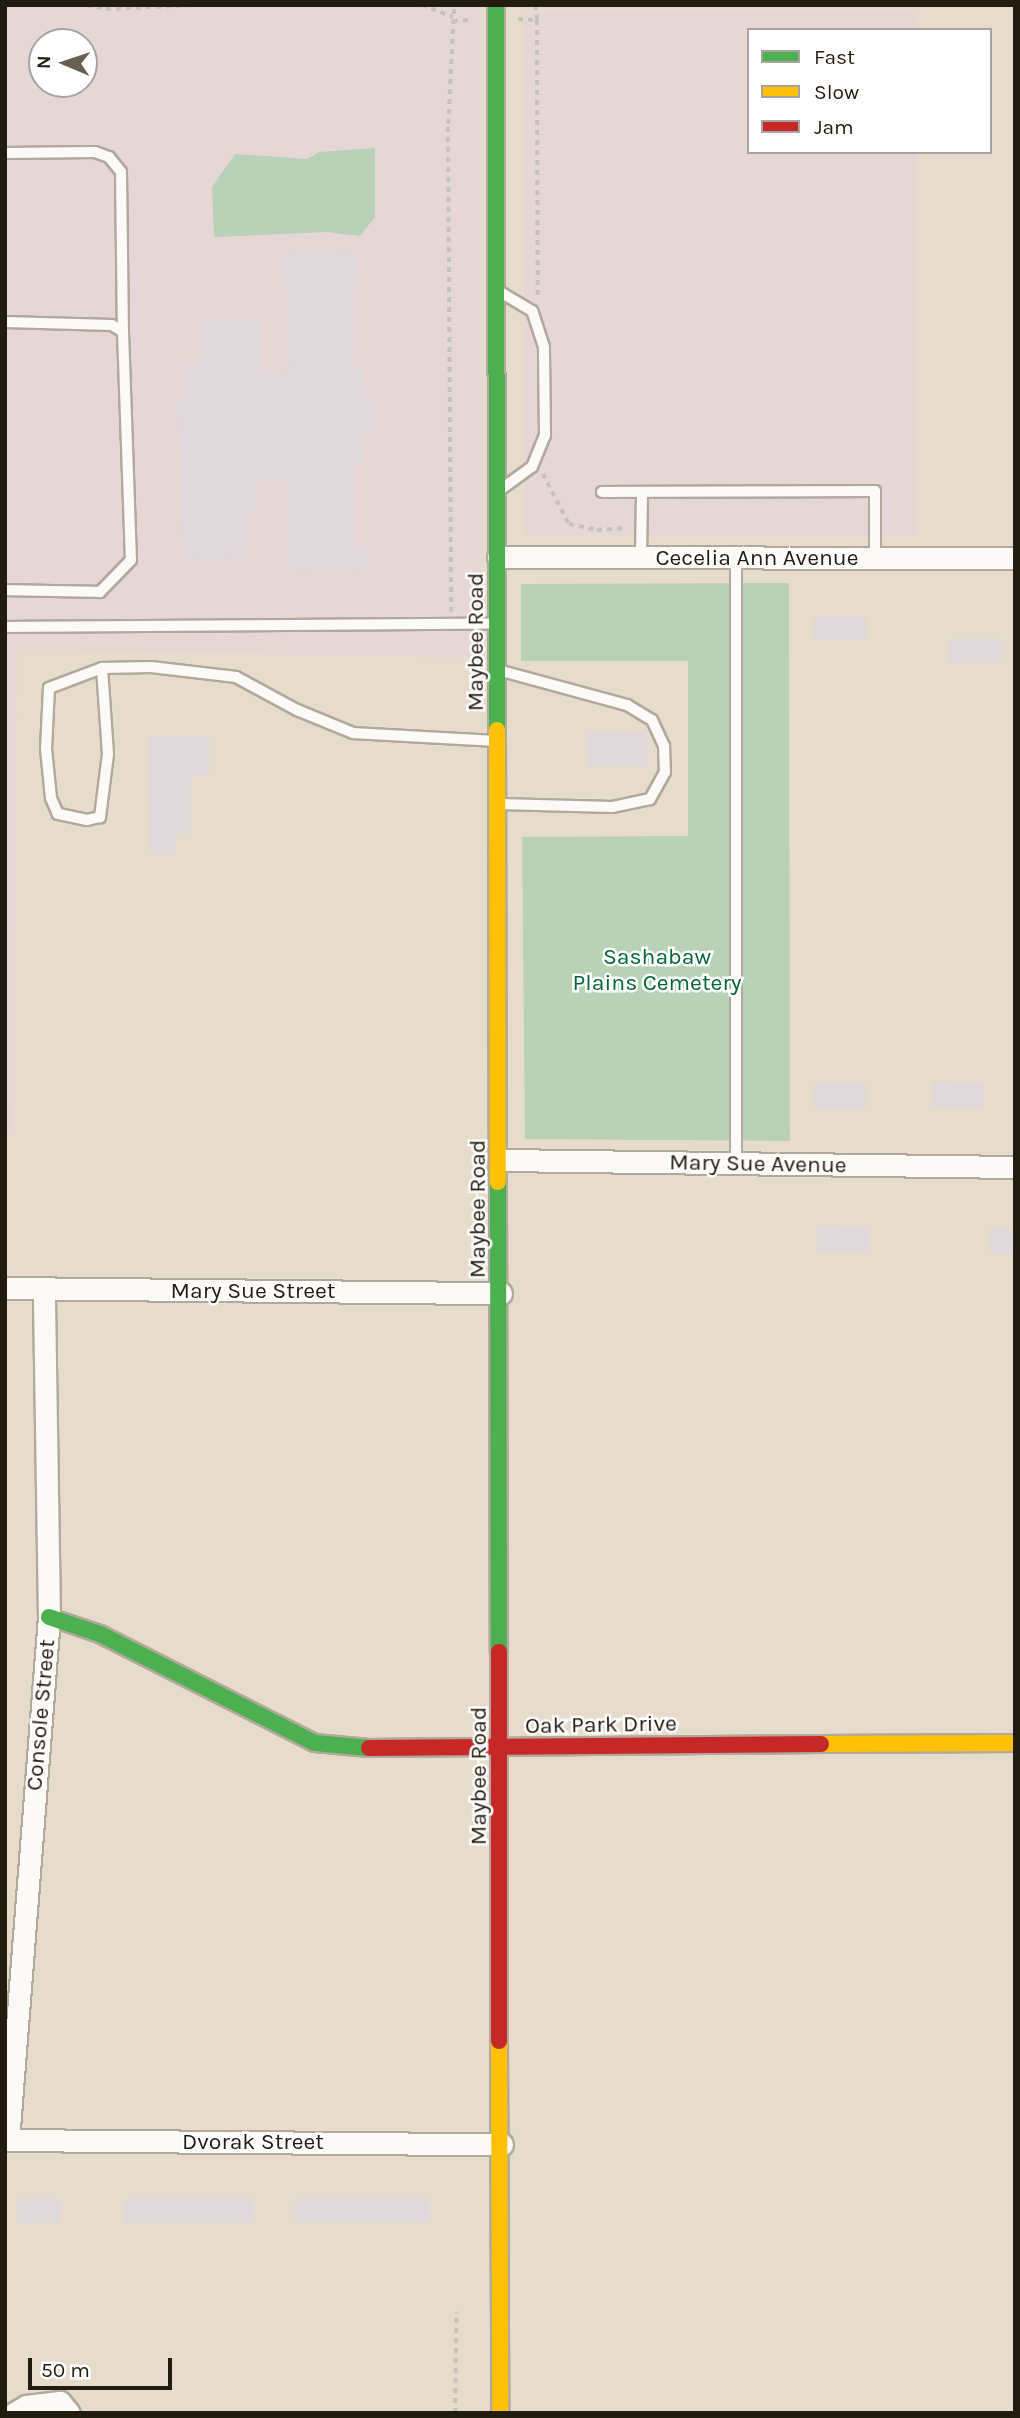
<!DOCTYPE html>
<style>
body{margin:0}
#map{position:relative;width:1020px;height:2418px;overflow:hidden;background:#e7dccb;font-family:Karla,sans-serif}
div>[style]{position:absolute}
.education>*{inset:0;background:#e6d6d6}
.green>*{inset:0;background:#b8d1b7}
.building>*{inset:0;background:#e0d8db;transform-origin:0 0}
.path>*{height:3.5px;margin-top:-1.75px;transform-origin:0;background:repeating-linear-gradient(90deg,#c6c2bc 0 5px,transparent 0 10px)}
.roads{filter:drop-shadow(2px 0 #b1a99c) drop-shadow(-2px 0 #b1a99c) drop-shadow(0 2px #b1a99c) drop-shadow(0 -2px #b1a99c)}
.lane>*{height:10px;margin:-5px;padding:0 5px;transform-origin:5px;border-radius:5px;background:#fbfaf7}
.street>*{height:21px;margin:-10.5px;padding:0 10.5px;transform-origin:10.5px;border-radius:10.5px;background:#fbfaf7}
.fast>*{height:16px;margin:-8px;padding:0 8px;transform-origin:8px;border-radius:8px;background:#4caf50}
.slow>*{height:16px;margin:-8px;padding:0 8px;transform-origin:8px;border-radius:8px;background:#ffc107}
.jam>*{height:16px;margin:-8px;padding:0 8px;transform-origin:8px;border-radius:8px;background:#c62828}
span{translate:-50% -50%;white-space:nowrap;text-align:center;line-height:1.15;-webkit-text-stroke:5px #fff;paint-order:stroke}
.street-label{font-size:23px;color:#221b0f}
.park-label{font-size:23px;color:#05653c}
.frame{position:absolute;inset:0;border:7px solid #221b0f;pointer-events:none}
.legend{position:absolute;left:747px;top:28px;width:245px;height:126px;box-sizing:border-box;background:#fff;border:2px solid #a7a49f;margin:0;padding:9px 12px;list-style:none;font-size:21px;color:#221b0f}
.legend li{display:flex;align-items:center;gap:14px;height:35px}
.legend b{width:35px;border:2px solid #a7a49f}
.north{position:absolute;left:28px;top:28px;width:70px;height:70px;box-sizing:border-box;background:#fff;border:2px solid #a7a49f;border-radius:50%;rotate:272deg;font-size:19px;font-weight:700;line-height:28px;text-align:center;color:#221b0f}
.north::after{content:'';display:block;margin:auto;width:24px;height:32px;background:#675f51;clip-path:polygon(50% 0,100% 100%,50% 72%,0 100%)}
.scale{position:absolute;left:28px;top:2358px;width:144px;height:32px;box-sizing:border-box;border:4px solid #221b0f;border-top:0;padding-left:9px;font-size:21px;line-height:24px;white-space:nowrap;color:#221b0f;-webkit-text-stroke:5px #fff;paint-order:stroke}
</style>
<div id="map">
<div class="education">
<i style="clip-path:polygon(evenodd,5px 5px,481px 5px,481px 658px,17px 649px,14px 1133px,5px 1133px,5px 5px,42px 42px,84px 42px,84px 84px,42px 84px,42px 42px)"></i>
<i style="clip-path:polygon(917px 11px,917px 30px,749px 30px,749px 152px,917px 152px,917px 535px,524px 534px,524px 12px)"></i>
</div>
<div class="green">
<i style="clip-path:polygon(375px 148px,375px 217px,360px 236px,326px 232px,214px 237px,212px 187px,235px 154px,307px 159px,319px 152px)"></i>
<i style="clip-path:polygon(789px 583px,790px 1141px,525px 1139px,522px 837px,688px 836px,688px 661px,521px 661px,521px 584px)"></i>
</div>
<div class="building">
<i style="clip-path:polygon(358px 253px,358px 284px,353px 284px,353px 367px,363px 367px,363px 396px,375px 396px,375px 435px,363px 435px,363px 463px,354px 463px,354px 547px,366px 547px,366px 572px,289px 573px,289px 480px,255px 480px,255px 513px,247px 513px,247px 558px,183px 559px,177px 400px,182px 400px,182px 362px,200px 362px,200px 321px,259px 321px,259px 372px,289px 371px,288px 285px,281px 285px,281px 254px)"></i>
<i style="left:814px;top:616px;width:52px;height:24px"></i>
<i style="left:949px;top:639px;width:52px;height:24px"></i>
<i style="left:587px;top:732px;width:61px;height:34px"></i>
<i style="clip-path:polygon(149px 736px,209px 736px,209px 776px,191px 776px,191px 833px,176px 833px,176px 854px,150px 855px)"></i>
<i style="left:933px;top:1082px;width:51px;height:25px;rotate:1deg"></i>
<i style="left:814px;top:1083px;width:52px;height:25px;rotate:1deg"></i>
<i style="left:818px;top:1226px;width:52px;height:25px;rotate:1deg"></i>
<i style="left:990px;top:1229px;width:25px;height:25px"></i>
<i style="left:17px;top:2199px;width:44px;height:24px"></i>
<i style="left:124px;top:2199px;width:130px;height:24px"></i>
<i style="left:295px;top:2199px;width:135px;height:23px"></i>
</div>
<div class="path">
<i style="left:87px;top:5px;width:19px;rotate:12deg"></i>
<i style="left:106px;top:9px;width:92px;rotate:-2.5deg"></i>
<i style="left:391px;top:5px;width:31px"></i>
<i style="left:422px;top:5px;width:33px;rotate:21deg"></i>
<i style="left:518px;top:19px;width:19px;rotate:3deg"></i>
<i style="left:537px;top:20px;width:15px;rotate:-98deg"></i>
<i style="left:537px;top:20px;width:278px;rotate:89.8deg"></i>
<i style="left:453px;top:21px;width:19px;rotate:-3deg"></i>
<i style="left:543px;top:474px;width:56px;rotate:62.5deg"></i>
<i style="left:569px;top:524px;width:29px;rotate:12deg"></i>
<i style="left:597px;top:530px;width:29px;rotate:-4deg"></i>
<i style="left:451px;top:612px;width:488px;rotate:-90.4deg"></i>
<i style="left:448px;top:124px;width:119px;rotate:-87.1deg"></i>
<i style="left:455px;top:2413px;width:101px;rotate:-89.4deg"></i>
</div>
<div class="roads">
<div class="lane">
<i style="left:5px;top:153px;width:90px;rotate:-0.6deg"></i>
<i style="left:95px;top:152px;width:15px;rotate:20deg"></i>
<i style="left:109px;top:157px;width:19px;rotate:51deg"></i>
<i style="left:121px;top:172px;width:161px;rotate:89.3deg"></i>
<i style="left:5px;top:322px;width:107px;rotate:1.6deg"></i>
<i style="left:112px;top:325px;width:13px;rotate:32deg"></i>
<i style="left:123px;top:332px;width:228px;rotate:88deg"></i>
<i style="left:131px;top:560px;width:45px;rotate:134.1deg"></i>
<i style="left:100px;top:592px;width:95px;rotate:-178.8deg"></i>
<i style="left:500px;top:490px;width:39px;rotate:-36deg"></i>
<i style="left:532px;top:467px;width:35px;rotate:-68deg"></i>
<i style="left:545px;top:435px;width:88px;rotate:-90.7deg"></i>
<i style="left:544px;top:347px;width:38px;rotate:-108deg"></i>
<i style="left:532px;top:311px;width:37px;rotate:-149deg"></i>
<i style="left:602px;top:492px;width:273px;rotate:-0.2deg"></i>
<i style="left:875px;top:491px;width:67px;rotate:90deg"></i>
<i style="left:641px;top:557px;width:65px;rotate:-89.1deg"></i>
<i style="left:736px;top:558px;width:605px;rotate:90deg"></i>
<i style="left:5px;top:627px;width:490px;rotate:-0.4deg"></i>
<i style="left:102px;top:668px;width:86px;rotate:86deg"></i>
<i style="left:108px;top:754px;width:64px;rotate:97.2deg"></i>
<i style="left:100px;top:817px;width:13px;rotate:167deg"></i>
<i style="left:87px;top:820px;width:30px;rotate:-168deg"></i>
<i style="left:58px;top:814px;width:17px;rotate:-114deg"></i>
<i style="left:51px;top:798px;width:49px;rotate:-95.8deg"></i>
<i style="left:46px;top:749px;width:61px;rotate:-87.2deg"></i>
<i style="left:49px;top:688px;width:57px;rotate:-20.7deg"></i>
<i style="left:102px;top:668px;width:49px;rotate:-1.2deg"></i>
<i style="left:151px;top:667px;width:86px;rotate:6.7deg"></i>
<i style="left:236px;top:677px;width:69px;rotate:28.4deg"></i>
<i style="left:297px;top:710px;width:61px;rotate:22.3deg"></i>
<i style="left:353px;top:733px;width:143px;rotate:3.2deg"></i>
<i style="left:498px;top:670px;width:134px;rotate:15.2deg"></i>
<i style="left:627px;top:705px;width:29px;rotate:31deg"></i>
<i style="left:652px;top:720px;width:29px;rotate:65deg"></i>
<i style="left:664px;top:746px;width:26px;rotate:88deg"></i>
<i style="left:665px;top:772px;width:31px;rotate:119deg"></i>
<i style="left:650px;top:799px;width:39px;rotate:168deg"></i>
<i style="left:612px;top:807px;width:113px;rotate:-178.5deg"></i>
</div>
<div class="street">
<i style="left:498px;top:557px;width:517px;rotate:0.11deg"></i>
<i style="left:501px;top:1160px;width:514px;rotate:0.78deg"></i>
<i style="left:5px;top:1288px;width:496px;rotate:0.6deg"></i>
<i style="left:5px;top:2140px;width:497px;rotate:0.5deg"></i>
<i style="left:8px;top:2140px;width:525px;rotate:-85.52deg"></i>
<i style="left:49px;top:1617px;width:328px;rotate:-90.9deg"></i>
<i style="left:14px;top:2413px;width:14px;rotate:-30deg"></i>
<i style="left:26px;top:2406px;width:34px;rotate:-7deg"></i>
<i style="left:60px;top:2402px;width:14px;rotate:51deg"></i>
</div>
<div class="fast">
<i style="left:496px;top:5px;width:725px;rotate:89.92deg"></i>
<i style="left:498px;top:1182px;width:470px;rotate:89.9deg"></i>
<i style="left:49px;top:1617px;width:54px;rotate:18.4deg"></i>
<i style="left:100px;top:1634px;width:241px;rotate:26.9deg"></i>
<i style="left:315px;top:1743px;width:54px;rotate:5.3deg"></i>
</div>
<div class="slow">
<i style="left:497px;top:730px;width:452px;rotate:89.9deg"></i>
<i style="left:821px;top:1744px;width:194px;rotate:-0.3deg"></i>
<i style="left:499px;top:2041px;width:372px;rotate:89.8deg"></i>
</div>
<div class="jam">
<i style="left:499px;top:1652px;width:389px;rotate:90deg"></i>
<i style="left:369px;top:1748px;width:452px;rotate:-0.5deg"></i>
</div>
</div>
<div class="street-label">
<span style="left:757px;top:558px">Cecelia Ann Avenue</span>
<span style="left:476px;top:642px;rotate:-90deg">Maybee Road</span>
<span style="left:758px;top:1164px;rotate:1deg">Mary Sue Avenue</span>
<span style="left:478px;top:1209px;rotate:-90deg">Maybee Road</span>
<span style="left:253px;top:1291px">Mary Sue Street</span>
<span style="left:41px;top:1715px;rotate:-85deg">Console Street</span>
<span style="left:601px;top:1725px;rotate:-1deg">Oak Park Drive</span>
<span style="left:479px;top:1776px;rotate:-90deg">Maybee Road</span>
<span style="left:253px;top:2142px">Dvorak Street</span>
</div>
<div class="park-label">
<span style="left:657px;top:970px">Sashabaw<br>Plains Cemetery</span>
</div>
<div class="frame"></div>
<ul class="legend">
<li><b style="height:9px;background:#4caf50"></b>Fast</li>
<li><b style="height:9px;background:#ffc107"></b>Slow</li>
<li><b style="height:9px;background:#c62828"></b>Jam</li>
</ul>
<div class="north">N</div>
<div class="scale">50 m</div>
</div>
